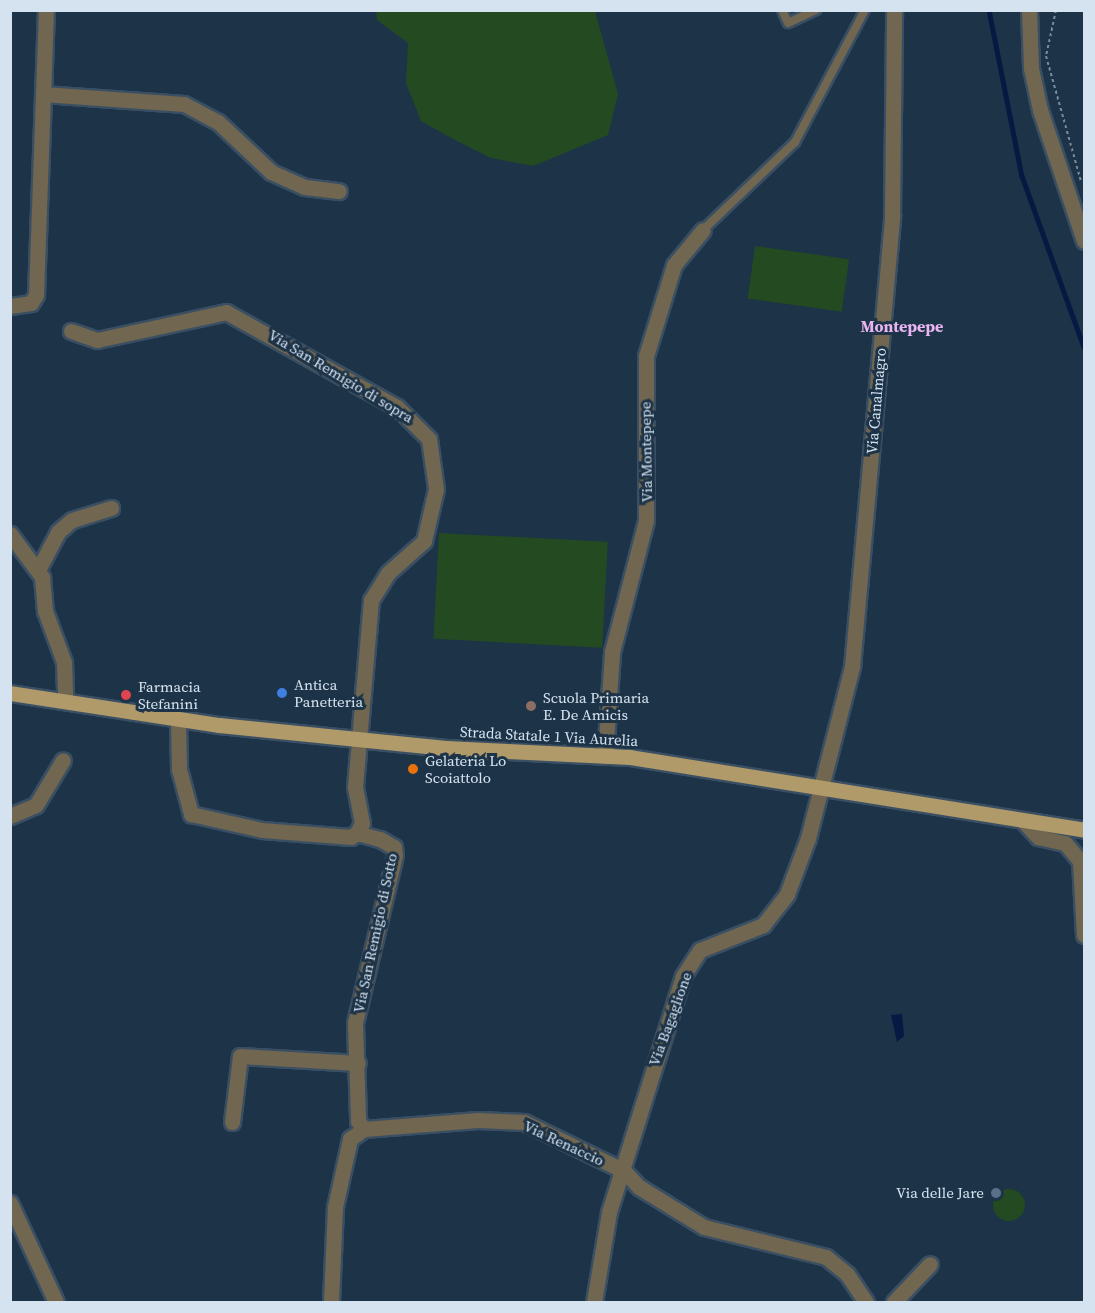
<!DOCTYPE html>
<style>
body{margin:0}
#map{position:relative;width:1095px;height:1313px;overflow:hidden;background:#1d3348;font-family:"Source Serif 4",serif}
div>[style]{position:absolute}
.green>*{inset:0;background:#244a22;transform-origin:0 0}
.round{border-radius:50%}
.water>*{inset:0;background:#051943}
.stream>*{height:4.5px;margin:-2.25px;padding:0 2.25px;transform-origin:2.25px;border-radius:2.25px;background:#051943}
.path>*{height:2px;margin-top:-1px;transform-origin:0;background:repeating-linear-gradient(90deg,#7a8c9d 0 3px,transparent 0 6px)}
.roads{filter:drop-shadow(2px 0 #3a4f63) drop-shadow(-2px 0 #3a4f63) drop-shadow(0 2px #3a4f63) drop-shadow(0 -2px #3a4f63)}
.service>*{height:8px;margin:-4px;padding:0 4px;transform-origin:4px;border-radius:4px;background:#71664f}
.minor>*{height:15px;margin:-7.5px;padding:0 7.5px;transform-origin:7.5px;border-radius:7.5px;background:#71664f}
.primary>*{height:15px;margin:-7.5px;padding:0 7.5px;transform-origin:7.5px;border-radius:7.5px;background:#b09a69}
.dots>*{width:16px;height:16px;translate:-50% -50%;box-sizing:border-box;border:3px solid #1d3348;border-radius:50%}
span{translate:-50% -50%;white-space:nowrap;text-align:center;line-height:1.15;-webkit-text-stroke:6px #1d3348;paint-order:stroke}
.street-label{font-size:15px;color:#d5e3f0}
.poi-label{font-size:15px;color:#d5e3f0}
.left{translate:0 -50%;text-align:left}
.right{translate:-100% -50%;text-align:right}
.neighbourhood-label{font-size:16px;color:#eab5f1;font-weight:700}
.frame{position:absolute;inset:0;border:12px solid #d5e3f0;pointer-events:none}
</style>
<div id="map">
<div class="green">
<i style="clip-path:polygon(376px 11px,595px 11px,618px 94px,608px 135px,533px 166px,491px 158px,455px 140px,421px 121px,406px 83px,408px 43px,377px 20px)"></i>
<i style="left:755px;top:246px;width:95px;height:53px;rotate:8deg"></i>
<i style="left:439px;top:533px;width:169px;height:106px;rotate:3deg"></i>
<i class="round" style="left:993px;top:1189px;width:32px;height:32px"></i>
</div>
<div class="water">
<i style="clip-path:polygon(902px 1014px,904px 1036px,897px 1042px,891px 1015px)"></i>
</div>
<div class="stream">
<i style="left:989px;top:10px;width:169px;rotate:78.8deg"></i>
<i style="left:1022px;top:176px;width:182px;rotate:70.1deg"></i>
</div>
<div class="path">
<i style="left:1056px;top:10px;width:47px;rotate:102.3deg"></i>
<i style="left:1046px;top:56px;width:130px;rotate:74.4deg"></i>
</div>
<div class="roads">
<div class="service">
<i style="left:782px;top:10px;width:14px;rotate:65deg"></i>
<i style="left:788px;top:23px;width:31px;rotate:-25deg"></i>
<i style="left:703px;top:230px;width:127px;rotate:-43.7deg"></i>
<i style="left:795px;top:142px;width:149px;rotate:-62.1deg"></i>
</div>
<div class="minor">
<i style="left:46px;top:10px;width:84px;rotate:92deg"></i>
<i style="left:43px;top:94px;width:141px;rotate:4.1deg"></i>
<i style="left:184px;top:104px;width:38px;rotate:28deg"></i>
<i style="left:218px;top:122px;width:73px;rotate:43.3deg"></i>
<i style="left:271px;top:172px;width:37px;rotate:24deg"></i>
<i style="left:305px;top:187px;width:34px;rotate:7deg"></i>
<i style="left:1029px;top:10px;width:58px;rotate:88deg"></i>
<i style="left:1031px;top:68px;width:43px;rotate:77.9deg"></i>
<i style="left:1040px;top:110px;width:138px;rotate:71.4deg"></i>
<i style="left:10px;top:306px;width:21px;rotate:-8deg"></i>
<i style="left:31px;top:303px;width:9px;rotate:-58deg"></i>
<i style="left:36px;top:295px;width:201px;rotate:-88deg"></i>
<i style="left:71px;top:331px;width:28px;rotate:19deg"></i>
<i style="left:97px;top:340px;width:132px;rotate:-12.2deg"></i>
<i style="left:226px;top:312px;width:196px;rotate:29.1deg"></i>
<i style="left:397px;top:407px;width:45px;rotate:45deg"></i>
<i style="left:429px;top:439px;width:50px;rotate:82deg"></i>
<i style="left:436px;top:489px;width:53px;rotate:103deg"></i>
<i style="left:424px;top:541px;width:48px;rotate:138.4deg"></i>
<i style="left:388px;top:573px;width:32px;rotate:122deg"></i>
<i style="left:371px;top:600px;width:188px;rotate:94.9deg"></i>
<i style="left:355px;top:787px;width:37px;rotate:79deg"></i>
<i style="left:362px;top:823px;width:11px;rotate:117deg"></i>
<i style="left:10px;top:534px;width:54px;rotate:53.3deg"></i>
<i style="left:42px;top:577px;width:34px;rotate:85deg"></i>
<i style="left:45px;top:611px;width:54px;rotate:69.6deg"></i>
<i style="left:64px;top:662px;width:38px;rotate:88deg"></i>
<i style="left:38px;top:570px;width:43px;rotate:-62.2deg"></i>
<i style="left:58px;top:532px;width:18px;rotate:-41deg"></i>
<i style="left:72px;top:520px;width:41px;rotate:-17.1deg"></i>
<i style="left:178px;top:721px;width:48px;rotate:88.8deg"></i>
<i style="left:179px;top:769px;width:47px;rotate:75.1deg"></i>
<i style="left:191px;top:814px;width:73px;rotate:12.7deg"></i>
<i style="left:262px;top:830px;width:89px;rotate:4.5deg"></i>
<i style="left:351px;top:837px;width:7px;rotate:-34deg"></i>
<i style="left:605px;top:756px;width:104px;rotate:-86.1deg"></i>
<i style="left:612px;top:652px;width:135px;rotate:-75.5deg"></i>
<i style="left:646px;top:521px;width:165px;rotate:-90deg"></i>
<i style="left:646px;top:356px;width:95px;rotate:-72.9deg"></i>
<i style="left:674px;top:265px;width:45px;rotate:-50.4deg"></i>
<i style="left:10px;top:816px;width:28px;rotate:-23deg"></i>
<i style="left:36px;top:805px;width:52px;rotate:-59deg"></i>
<i style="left:1024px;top:822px;width:21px;rotate:47deg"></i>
<i style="left:1038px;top:837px;width:28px;rotate:13deg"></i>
<i style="left:1065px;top:843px;width:23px;rotate:50deg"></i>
<i style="left:1080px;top:861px;width:74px;rotate:86.9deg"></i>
<i style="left:357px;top:833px;width:24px;rotate:15deg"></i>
<i style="left:380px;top:839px;width:16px;rotate:30deg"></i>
<i style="left:394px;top:847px;width:8px;rotate:83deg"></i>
<i style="left:395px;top:855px;width:173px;rotate:103.4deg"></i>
<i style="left:355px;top:1023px;width:98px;rotate:88.2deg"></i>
<i style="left:358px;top:1121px;width:10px;rotate:53deg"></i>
<i style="left:232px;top:1122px;width:66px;rotate:-83.1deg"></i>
<i style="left:240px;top:1056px;width:118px;rotate:3.4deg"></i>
<i style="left:10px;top:1203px;width:109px;rotate:65.1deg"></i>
<i style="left:331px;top:1302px;width:95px;rotate:-87.6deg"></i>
<i style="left:335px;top:1207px;width:70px;rotate:-77.6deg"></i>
<i style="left:350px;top:1139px;width:17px;rotate:-36deg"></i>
<i style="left:364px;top:1129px;width:114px;rotate:-4.5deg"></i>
<i style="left:478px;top:1120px;width:46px;rotate:2.5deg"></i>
<i style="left:524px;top:1122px;width:111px;rotate:26.1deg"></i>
<i style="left:624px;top:1171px;width:22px;rotate:47deg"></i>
<i style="left:639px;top:1187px;width:76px;rotate:31.6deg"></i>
<i style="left:704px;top:1227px;width:126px;rotate:13.8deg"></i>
<i style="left:826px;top:1257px;width:27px;rotate:39deg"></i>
<i style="left:847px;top:1274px;width:34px;rotate:56deg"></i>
<i style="left:594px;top:1302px;width:91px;rotate:-80.5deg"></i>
<i style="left:609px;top:1212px;width:247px;rotate:-72.6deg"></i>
<i style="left:683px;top:976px;width:31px;rotate:-57deg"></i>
<i style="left:700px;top:950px;width:68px;rotate:-21.6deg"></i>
<i style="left:763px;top:925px;width:39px;rotate:-52deg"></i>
<i style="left:787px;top:894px;width:60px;rotate:-69.4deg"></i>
<i style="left:808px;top:838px;width:177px;rotate:-75.6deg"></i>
<i style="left:852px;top:667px;width:454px;rotate:-84.9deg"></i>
<i style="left:892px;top:215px;width:205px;rotate:-89.4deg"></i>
<i style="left:894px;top:1302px;width:52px;rotate:-46.5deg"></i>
</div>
<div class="primary">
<i style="left:10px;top:693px;width:211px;rotate:8.7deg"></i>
<i style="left:219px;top:725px;width:228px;rotate:5.8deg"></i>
<i style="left:446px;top:748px;width:184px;rotate:2.8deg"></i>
<i style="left:630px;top:757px;width:460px;rotate:9.1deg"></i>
</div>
</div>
<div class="dots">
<i style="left:282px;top:693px;background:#3f7fe0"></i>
<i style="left:126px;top:695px;background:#e0444e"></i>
<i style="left:531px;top:706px;background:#8d6e63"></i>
<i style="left:413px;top:769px;background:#e8710a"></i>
<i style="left:996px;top:1193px;background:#5c6f8a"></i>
</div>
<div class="street-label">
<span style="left:341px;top:376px;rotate:31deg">Via San Remigio di sopra</span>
<span style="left:876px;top:401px;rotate:-85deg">Via Canalmagro</span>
<span style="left:646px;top:452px;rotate:-91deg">Via Montepepe</span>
<span style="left:549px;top:736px;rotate:3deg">Strada Statale 1 Via Aurelia</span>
<span style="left:375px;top:933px;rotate:-78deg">Via San Remigio di Sotto</span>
<span style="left:670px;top:1019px;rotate:-70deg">Via Bagaglione</span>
<span style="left:564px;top:1143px;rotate:25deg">Via Renaccio</span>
</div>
<div class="poi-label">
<span class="left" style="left:294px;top:693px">Antica<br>Panetteria</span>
<span class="left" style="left:138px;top:695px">Farmacia<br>Stefanini</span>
<span class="left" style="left:543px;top:706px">Scuola Primaria<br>E. De Amicis</span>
<span class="left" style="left:425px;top:769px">Gelateria Lo<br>Scoiattolo</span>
<span class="right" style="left:984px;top:1193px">Via delle Jare</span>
</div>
<div class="neighbourhood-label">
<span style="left:902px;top:326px">Montepepe</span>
</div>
<div class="frame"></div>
</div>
